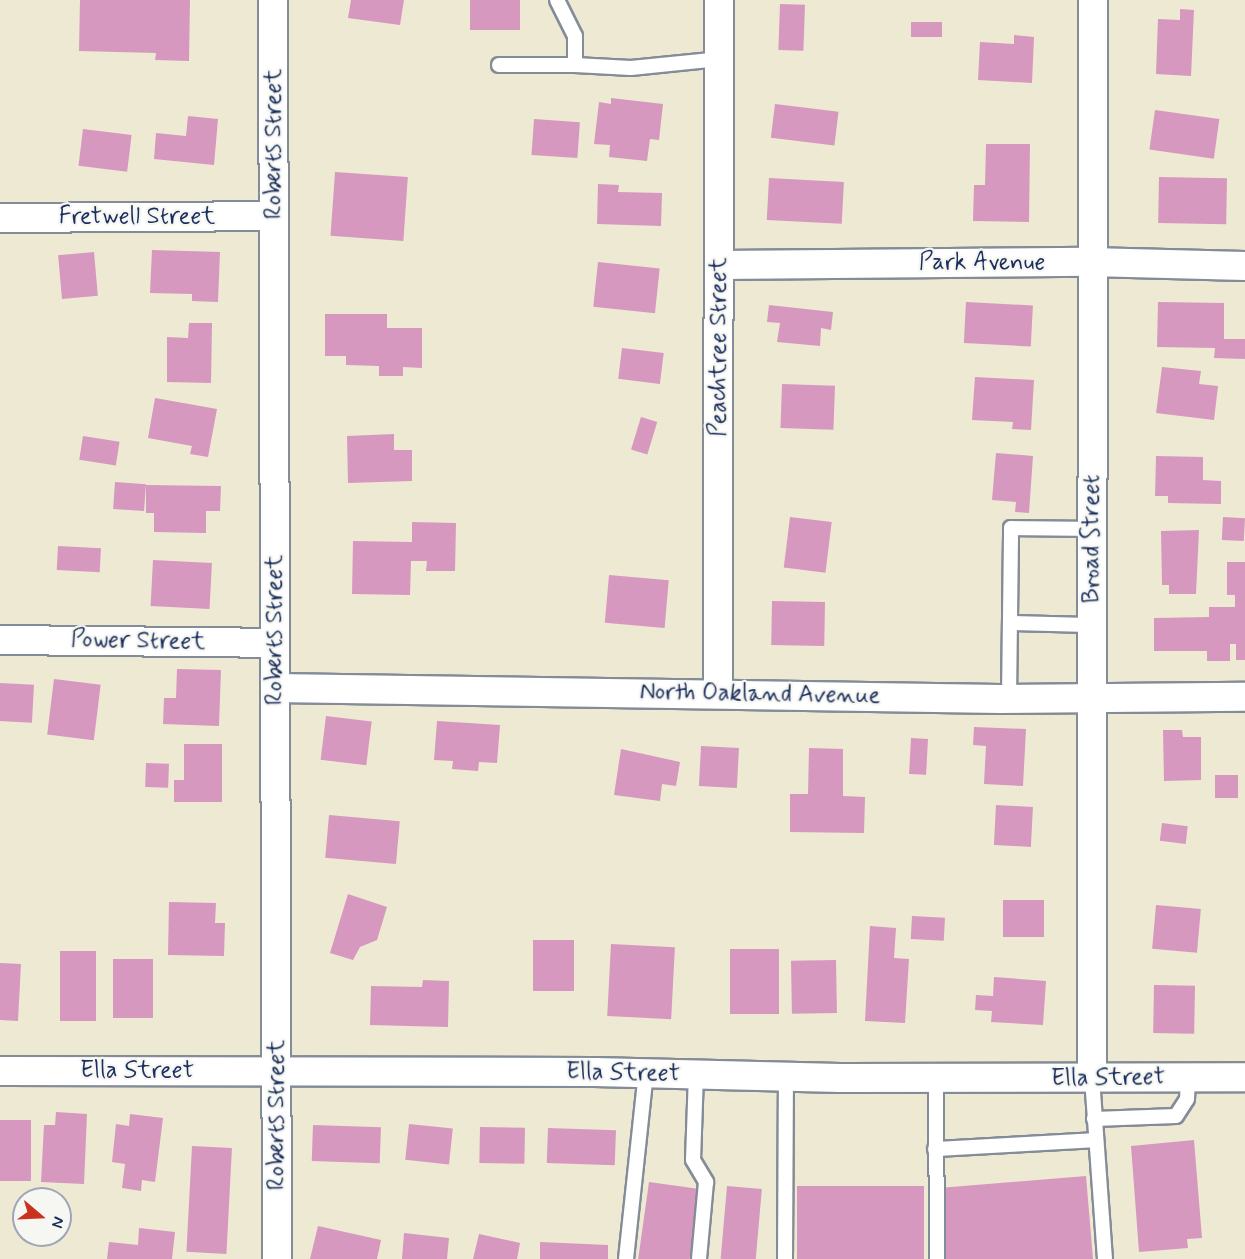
<!DOCTYPE html>
<style>
body{margin:0}
#map{position:relative;width:1245px;height:1259px;overflow:hidden;background:#eee9d3;font-family:Mynerve,sans-serif}
div>[style]{position:absolute}
.building>*{inset:0;background:#d698bf;transform-origin:0 0}
.roads{filter:drop-shadow(2px 0 #848c98) drop-shadow(-2px 0 #848c98) drop-shadow(0 2px #848c98) drop-shadow(0 -2px #848c98)}
.lane>*{height:14px;margin:-7px;padding:0 7px;transform-origin:7px;border-radius:7px;background:#fff}
.street>*{height:28px;margin:-14px;padding:0 14px;transform-origin:14px;border-radius:14px;background:#fff}
span{translate:-50% -50%;white-space:nowrap;text-align:center;line-height:1.15;-webkit-text-stroke:4.5px #f6f6f2;paint-order:stroke}
.street-label{font-size:24px;color:#1b2f5e}
.north{position:absolute;left:12px;top:1187px;width:60px;height:60px;box-sizing:border-box;background:#f6f6f2;border:2px solid #9ea6b7;border-radius:50%;rotate:109deg;font-size:16px;font-weight:700;line-height:24px;text-align:center;color:#1b2f5e}
.north::after{content:'';display:block;margin:auto;width:21px;height:27px;background:#c8321e;clip-path:polygon(50% 0,100% 100%,50% 72%,0 100%)}
</style>
<div id="map">
<div class="building">
<i style="clip-path:polygon(80px 0,190px 0,189px 61px,155px 60px,156px 53px,79px 51px)"></i>
<i style="clip-path:polygon(351px 0,404px 0,400px 25px,348px 18px)"></i>
<i style="left:470px;top:0;width:50px;height:30px"></i>
<i style="left:780px;top:4px;width:25px;height:46px;rotate:2deg"></i>
<i style="clip-path:polygon(1180px 9px,1194px 10px,1191px 76px,1156px 74px,1158px 19px,1180px 20px)"></i>
<i style="left:911px;top:22px;width:31px;height:15px"></i>
<i style="clip-path:polygon(1014px 35px,1034px 37px,1032px 83px,978px 80px,980px 42px,1014px 44px)"></i>
<i style="clip-path:polygon(611px 98px,663px 104px,659px 140px,650px 139px,647px 161px,609px 157px,610px 145px,594px 144px,599px 102px,611px 104px)"></i>
<i style="left:775px;top:104px;width:64px;height:34px;rotate:7deg"></i>
<i style="left:1155px;top:110px;width:65px;height:40px;rotate:8deg"></i>
<i style="clip-path:polygon(188px 116px,218px 119px,214px 165px,154px 159px,156px 133px,186px 136px)"></i>
<i style="left:534px;top:119px;width:46px;height:36px;rotate:4deg"></i>
<i style="left:83px;top:129px;width:49px;height:37px;rotate:7deg"></i>
<i style="clip-path:polygon(986px 144px,1030px 144px,1029px 222px,973px 221px,974px 185px,985px 185px)"></i>
<i style="left:335px;top:172px;width:73px;height:64px;rotate:4deg"></i>
<i style="left:1159px;top:177px;width:68px;height:46px;rotate:1deg"></i>
<i style="left:769px;top:178px;width:75px;height:42px;rotate:3deg"></i>
<i style="clip-path:polygon(598px 184px,619px 185px,618px 192px,662px 193px,661px 226px,597px 224px)"></i>
<i style="clip-path:polygon(152px 250px,220px 252px,218px 302px,192px 301px,192px 294px,150px 293px)"></i>
<i style="left:94px;top:252px;width:44px;height:36px;rotate:85deg"></i>
<i style="left:598px;top:262px;width:62px;height:45px;rotate:6deg"></i>
<i style="left:966px;top:302px;width:67px;height:41px;rotate:3deg"></i>
<i style="clip-path:polygon(1158px 302px,1224px 303px,1224px 339px,1245px 339px,1245px 359px,1214px 358px,1215px 348px,1157px 347px)"></i>
<i style="clip-path:polygon(769px 305px,833px 312px,831px 330px,821px 328px,820px 346px,777px 342px,780px 323px,767px 322px)"></i>
<i style="clip-path:polygon(325px 314px,387px 314px,387px 328px,422px 328px,422px 368px,403px 367px,403px 376px,379px 376px,379px 366px,346px 365px,346px 356px,325px 356px)"></i>
<i style="clip-path:polygon(189px 323px,212px 323px,211px 383px,167px 382px,167px 337px,188px 338px)"></i>
<i style="left:622px;top:348px;width:42px;height:31px;rotate:7deg"></i>
<i style="clip-path:polygon(1162px 367px,1201px 371px,1199px 384px,1218px 386px,1214px 420px,1156px 413px)"></i>
<i style="clip-path:polygon(975px 377px,1034px 380px,1031px 430px,1012px 429px,1013px 422px,972px 420px)"></i>
<i style="left:782px;top:384px;width:53px;height:44px;rotate:2deg"></i>
<i style="clip-path:polygon(155px 398px,217px 409px,208px 457px,190px 454px,192px 446px,148px 438px)"></i>
<i style="left:641px;top:417px;width:17px;height:34px;rotate:17deg"></i>
<i style="clip-path:polygon(394px 434px,394px 450px,412px 450px,412px 481px,348px 483px,347px 436px)"></i>
<i style="left:83px;top:436px;width:37px;height:24px;rotate:9deg"></i>
<i style="clip-path:polygon(996px 453px,1033px 456px,1029px 513px,1015px 512px,1016px 502px,992px 500px)"></i>
<i style="clip-path:polygon(1156px 456px,1203px 457px,1203px 480px,1221px 481px,1221px 504px,1168px 503px,1168px 496px,1155px 496px)"></i>
<i style="left:115px;top:482px;width:31px;height:27px;rotate:4deg"></i>
<i style="clip-path:polygon(146px 485px,221px 486px,220px 511px,206px 511px,206px 533px,154px 532px,154px 513px,146px 513px)"></i>
<i style="left:790px;top:517px;width:42px;height:51px;rotate:7deg"></i>
<i style="left:1223px;top:517px;width:22px;height:23px;rotate:3deg"></i>
<i style="clip-path:polygon(412px 522px,456px 523px,455px 571px,426px 571px,427px 561px,411px 561px,410px 595px,352px 594px,353px 541px,412px 542px)"></i>
<i style="clip-path:polygon(1199px 530px,1196px 594px,1169px 594px,1169px 585px,1162px 585px,1161px 531px)"></i>
<i style="left:58px;top:546px;width:43px;height:24px;rotate:3deg"></i>
<i style="left:153px;top:560px;width:59px;height:46px;rotate:3deg"></i>
<i style="clip-path:polygon(1227px 562px,1245px 562px,1245px 660px,1236px 660px,1236px 644px,1230px 644px,1230px 661px,1207px 661px,1207px 651px,1154px 651px,1154px 618px,1209px 617px,1209px 607px,1235px 607px,1235px 595px,1227px 595px)"></i>
<i style="left:609px;top:575px;width:60px;height:48px;rotate:5deg"></i>
<i style="left:772px;top:601px;width:53px;height:44px;rotate:1deg"></i>
<i style="clip-path:polygon(177px 669px,221px 670px,219px 726px,163px 724px,164px 698px,176px 698px)"></i>
<i style="left:54px;top:679px;width:47px;height:56px;rotate:7deg"></i>
<i style="left:0;top:683px;width:34px;height:38px;rotate:3deg"></i>
<i style="left:326px;top:716px;width:46px;height:44px;rotate:7deg"></i>
<i style="clip-path:polygon(437px 721px,500px 725px,497px 763px,479px 762px,478px 771px,452px 769px,453px 761px,434px 760px)"></i>
<i style="clip-path:polygon(974px 727px,1026px 729px,1023px 786px,984px 784px,986px 746px,973px 745px)"></i>
<i style="clip-path:polygon(1163px 730px,1182px 730px,1183px 737px,1201px 737px,1201px 780px,1164px 781px)"></i>
<i style="left:911px;top:738px;width:17px;height:36px;rotate:3deg"></i>
<i style="clip-path:polygon(184px 744px,222px 744px,222px 802px,174px 802px,174px 780px,184px 780px)"></i>
<i style="left:701px;top:746px;width:38px;height:40px;rotate:3deg"></i>
<i style="clip-path:polygon(809px 748px,843px 749px,843px 796px,865px 797px,864px 833px,790px 832px,790px 794px,808px 794px)"></i>
<i style="clip-path:polygon(621px 749px,680px 762px,676px 786px,662px 784px,660px 801px,614px 795px)"></i>
<i style="left:146px;top:763px;width:23px;height:24px;rotate:2deg"></i>
<i style="left:1215px;top:775px;width:23px;height:23px"></i>
<i style="left:996px;top:805px;width:37px;height:40px;rotate:3deg"></i>
<i style="left:329px;top:815px;width:71px;height:43px;rotate:5deg"></i>
<i style="left:1162px;top:823px;width:26px;height:18px;rotate:7deg"></i>
<i style="clip-path:polygon(348px 894px,387px 907px,377px 940px,360px 947px,353px 960px,330px 953px)"></i>
<i style="left:1003px;top:900px;width:41px;height:37px"></i>
<i style="clip-path:polygon(169px 902px,216px 903px,215px 923px,225px 923px,224px 956px,168px 955px)"></i>
<i style="left:1156px;top:905px;width:45px;height:44px;rotate:5deg"></i>
<i style="left:912px;top:916px;width:33px;height:23px;rotate:3deg"></i>
<i style="clip-path:polygon(870px 926px,896px 928px,894px 958px,909px 959px,905px 1023px,865px 1021px)"></i>
<i style="left:533px;top:940px;width:41px;height:51px"></i>
<i style="left:611px;top:944px;width:64px;height:72px;rotate:3deg"></i>
<i style="left:730px;top:949px;width:49px;height:65px"></i>
<i style="left:60px;top:951px;width:36px;height:70px"></i>
<i style="left:113px;top:959px;width:40px;height:59px"></i>
<i style="left:836px;top:960px;width:53px;height:45px;rotate:89deg"></i>
<i style="left:0;top:963px;width:21px;height:57px;rotate:3deg"></i>
<i style="clip-path:polygon(994px 977px,1046px 981px,1043px 1025px,991px 1022px,992px 1011px,975px 1010px,976px 995px,993px 996px)"></i>
<i style="clip-path:polygon(423px 980px,449px 981px,448px 1027px,370px 1025px,371px 986px,422px 987px)"></i>
<i style="left:1154px;top:985px;width:41px;height:48px;rotate:1deg"></i>
<i style="clip-path:polygon(56px 1112px,87px 1114px,84px 1184px,41px 1182px,44px 1125px,55px 1125px)"></i>
<i style="clip-path:polygon(130px 1114px,163px 1118px,155px 1182px,142px 1180px,141px 1191px,122px 1188px,125px 1164px,112px 1162px,116px 1124px,129px 1126px)"></i>
<i style="left:0;top:1120px;width:31px;height:61px"></i>
<i style="left:409px;top:1124px;width:44px;height:36px;rotate:6deg"></i>
<i style="left:313px;top:1125px;width:68px;height:36px;rotate:2deg"></i>
<i style="left:480px;top:1127px;width:45px;height:36px;rotate:1deg"></i>
<i style="left:548px;top:1128px;width:68px;height:35px;rotate:2deg"></i>
<i style="clip-path:polygon(1194px 1140px,1202px 1238px,1187px 1239px,1188px 1248px,1139px 1252px,1131px 1146px)"></i>
<i style="left:192px;top:1146px;width:40px;height:106px;rotate:3deg"></i>
<i style="clip-path:polygon(1086px 1176px,1093px 1259px,946px 1259px,939px 1188px)"></i>
<i style="left:649px;top:1182px;width:51px;height:78px;rotate:8deg"></i>
<i style="left:727px;top:1186px;width:35px;height:73px;rotate:5deg"></i>
<i style="left:797px;top:1186px;width:127px;height:73px"></i>
<i style="clip-path:polygon(318px 1226px,381px 1240px,377px 1259px,310px 1259px)"></i>
<i style="clip-path:polygon(139px 1228px,175px 1232px,172px 1259px,107px 1259px,109px 1242px,138px 1245px)"></i>
<i style="clip-path:polygon(404px 1233px,449px 1238px,447px 1259px,402px 1259px)"></i>
<i style="clip-path:polygon(479px 1234px,520px 1243px,517px 1259px,473px 1259px)"></i>
<i style="clip-path:polygon(540px 1242px,608px 1245px,608px 1259px,540px 1259px)"></i>
</div>
<div class="roads">
<div class="lane">
<i style="left:557px;top:0;width:40px;rotate:63.4deg"></i>
<i style="left:575px;top:36px;width:29px;rotate:90deg"></i>
<i style="left:575px;top:65px;width:56px;rotate:3.1deg"></i>
<i style="left:631px;top:68px;width:88px;rotate:-5.8deg"></i>
<i style="left:499px;top:65px;width:76px"></i>
<i style="left:1010px;top:623px;width:81px;rotate:1.4deg"></i>
<i style="left:1009px;top:699px;width:171px;rotate:-89.3deg"></i>
<i style="left:1011px;top:528px;width:82px;rotate:0.7deg"></i>
<i style="left:696px;top:1074px;width:86px;rotate:92deg"></i>
<i style="left:693px;top:1160px;width:26px;rotate:59deg"></i>
<i style="left:706px;top:1182px;width:77px;rotate:95.2deg"></i>
<i style="left:936px;top:1078px;width:181px;rotate:89.7deg"></i>
<i style="left:1092px;top:1078px;width:181px;rotate:85.9deg"></i>
<i style="left:1094px;top:1119px;width:82px;rotate:-2.1deg"></i>
<i style="left:1176px;top:1116px;width:20px;rotate:-57deg"></i>
<i style="left:1187px;top:1099px;width:22px;rotate:-87deg"></i>
<i style="left:935px;top:1149px;width:160px;rotate:-3.2deg"></i>
<i style="left:626px;top:1259px;width:187px;rotate:-83.9deg"></i>
<i style="left:785px;top:1259px;width:182px;rotate:-89.7deg"></i>
</div>
<div class="street">
<i style="left:273px;top:0;width:1259px;rotate:89.82deg"></i>
<i style="left:0;top:218px;width:274px;rotate:-0.4deg"></i>
<i style="left:719px;top:265px;width:371px;rotate:-0.5deg"></i>
<i style="left:1090px;top:262px;width:155px;rotate:1.5deg"></i>
<i style="left:0;top:640px;width:275px;rotate:0.6deg"></i>
<i style="left:276px;top:688px;width:725px;rotate:0.87deg"></i>
<i style="left:1001px;top:699px;width:244px;rotate:-0.5deg"></i>
<i style="left:718px;top:693px;width:693px;rotate:-89.92deg"></i>
<i style="left:0;top:1071px;width:595px;rotate:0.1deg"></i>
<i style="left:595px;top:1072px;width:245px;rotate:1.4deg"></i>
<i style="left:840px;top:1078px;width:405px;rotate:-0.1deg"></i>
<i style="left:1092px;top:1078px;width:1078px;rotate:-89.95deg"></i>
</div>
</div>
<div class="street-label">
<span style="left:274px;top:144px;rotate:-90deg">Roberts Street</span>
<span style="left:137px;top:217px">Fretwell Street</span>
<span style="left:982px;top:263px">Park Avenue</span>
<span style="left:719px;top:347px;rotate:-90deg">Peachtree Street</span>
<span style="left:1092px;top:539px;rotate:-90deg">Broad Street</span>
<span style="left:275px;top:630px;rotate:-90deg">Roberts Street</span>
<span style="left:138px;top:641px;rotate:1deg">Power Street</span>
<span style="left:760px;top:694px;rotate:1deg">North Oakland Avenue</span>
<span style="left:137px;top:1071px">Ella Street</span>
<span style="left:623px;top:1073px;rotate:1deg">Ella Street</span>
<span style="left:1108px;top:1078px;rotate:-1deg">Ella Street</span>
<span style="left:277px;top:1115px;rotate:-90deg">Roberts Street</span>
</div>
<div class="north">N</div>
</div>
